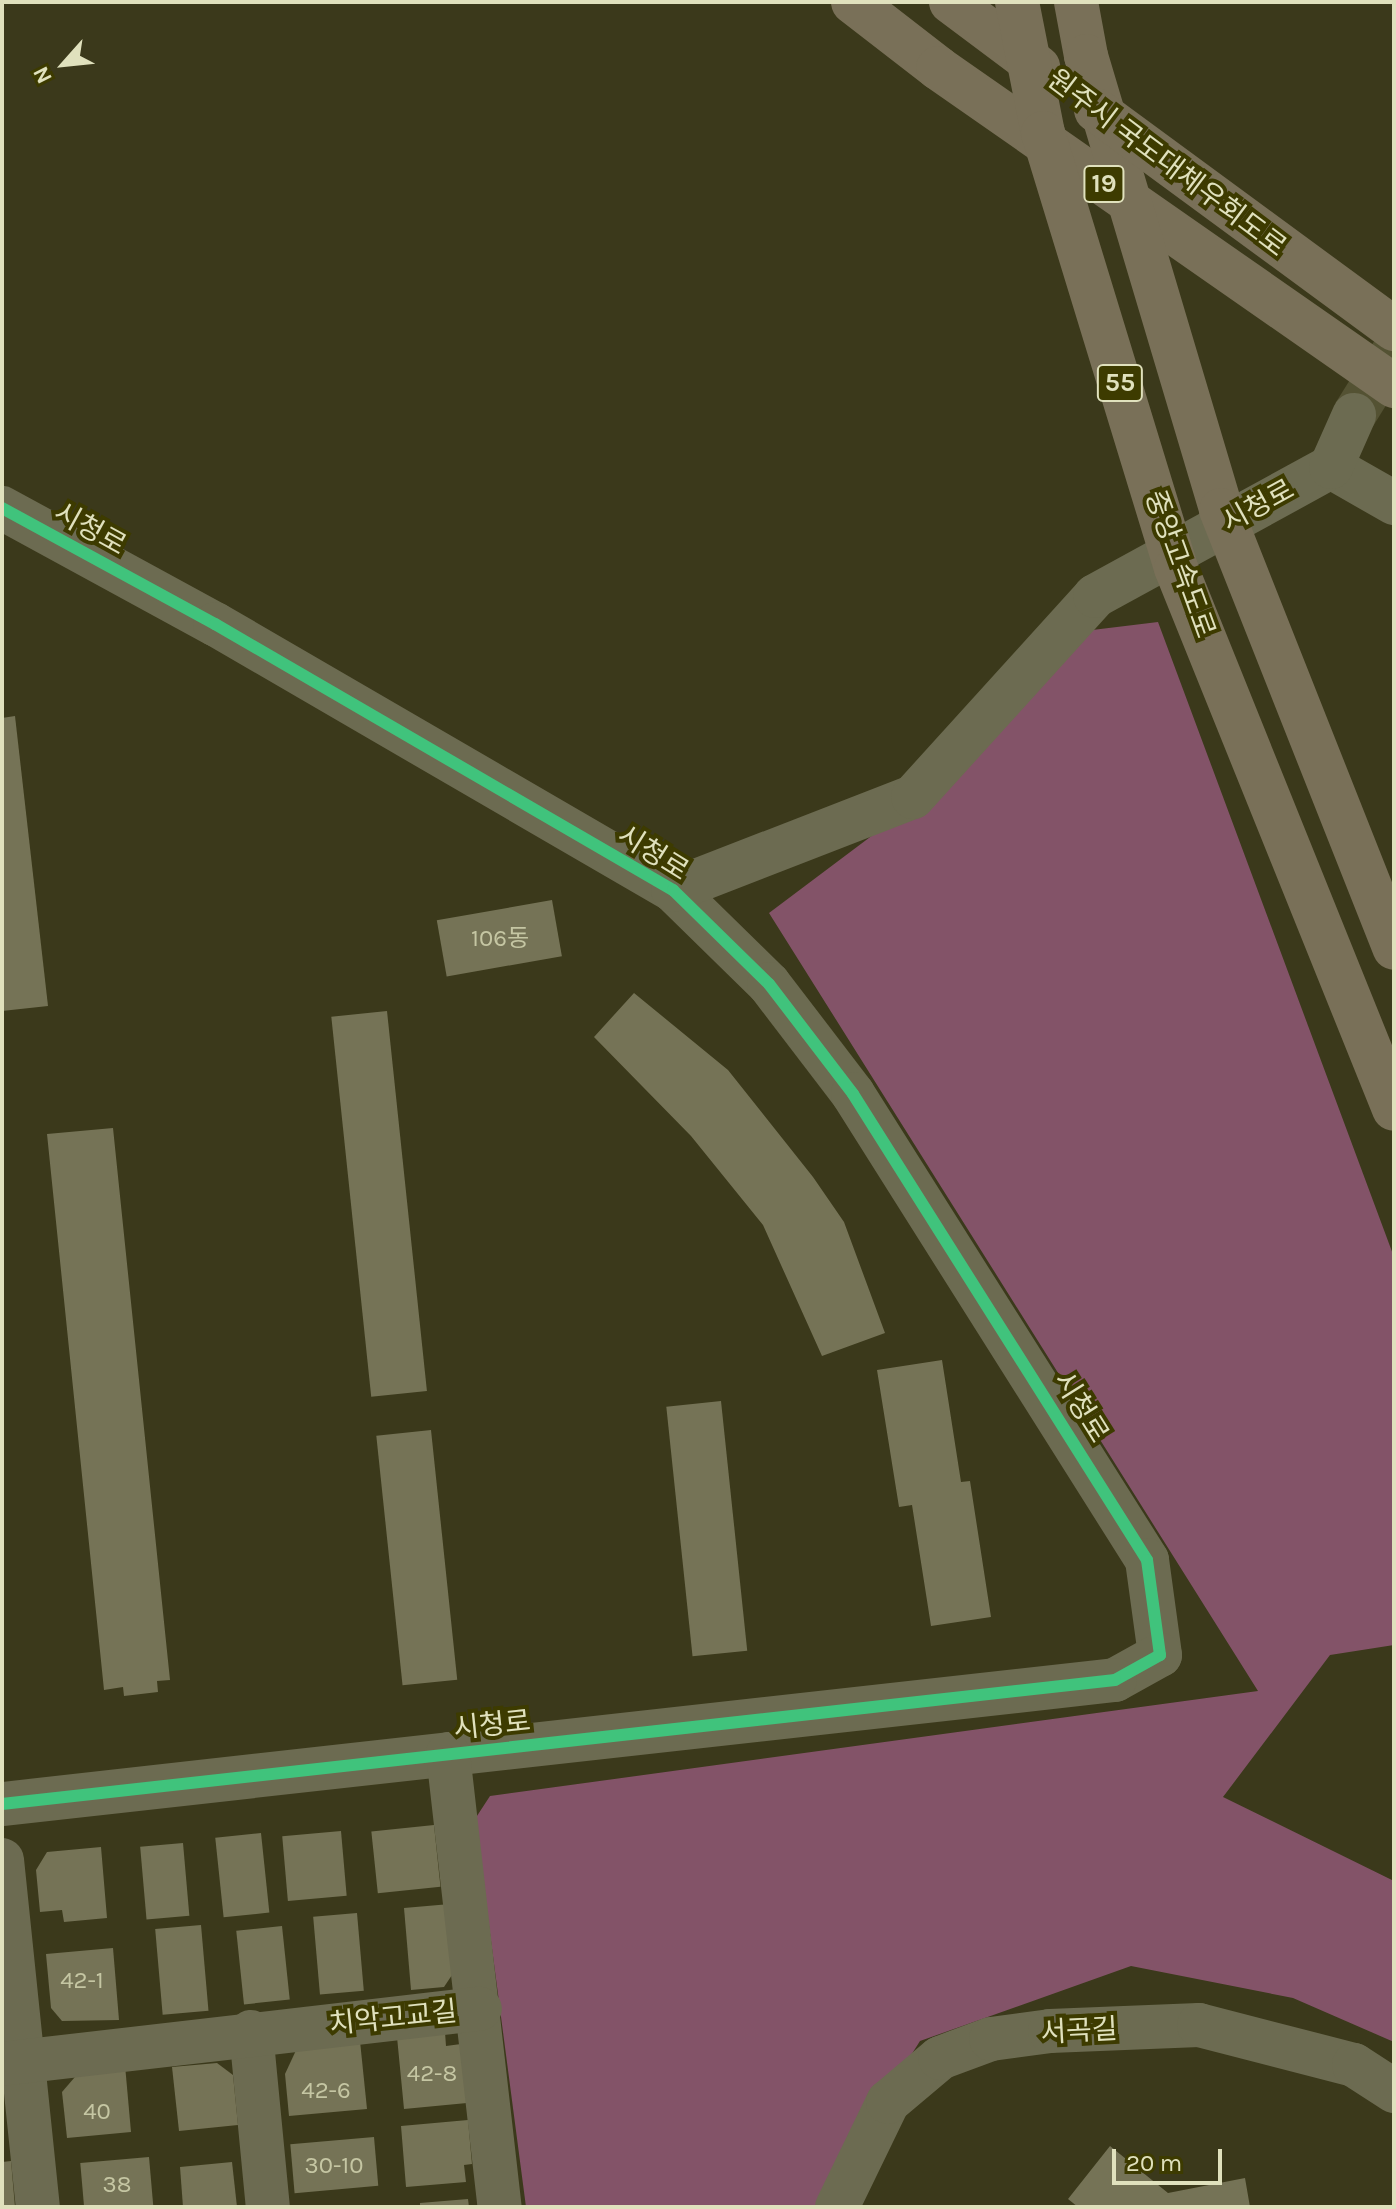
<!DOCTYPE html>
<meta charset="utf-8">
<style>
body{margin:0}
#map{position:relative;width:1396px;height:2209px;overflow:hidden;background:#3b391b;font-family:Karla,"Noto Sans KR",sans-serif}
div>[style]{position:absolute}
.green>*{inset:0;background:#835368}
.building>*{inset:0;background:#757356;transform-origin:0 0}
.minor-tunnel>*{height:44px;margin-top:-22px;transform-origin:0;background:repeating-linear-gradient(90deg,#545233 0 44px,transparent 0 66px)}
.minor>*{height:44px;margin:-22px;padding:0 22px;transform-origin:22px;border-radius:22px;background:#6c6b51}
.highway>*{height:44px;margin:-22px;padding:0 22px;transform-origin:22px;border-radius:22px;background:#797058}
.cycleway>*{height:12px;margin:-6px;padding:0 6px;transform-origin:6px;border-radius:6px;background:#40c37c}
span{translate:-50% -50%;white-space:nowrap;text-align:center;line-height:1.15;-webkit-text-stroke:8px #3d3b00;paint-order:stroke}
.number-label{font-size:24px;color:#c5c6a3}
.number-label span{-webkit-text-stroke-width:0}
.shield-label span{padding:2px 6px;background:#3d3b00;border:2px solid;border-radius:6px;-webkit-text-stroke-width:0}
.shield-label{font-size:26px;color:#e0e1bd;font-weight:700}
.street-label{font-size:28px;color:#e0e1bd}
.frame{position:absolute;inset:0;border:4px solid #e0e1bd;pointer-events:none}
.north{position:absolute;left:24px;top:24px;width:80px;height:80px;-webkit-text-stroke:6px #3d3b00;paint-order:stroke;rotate:243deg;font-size:22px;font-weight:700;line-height:32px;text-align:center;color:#e0e1bd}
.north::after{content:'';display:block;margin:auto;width:28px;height:36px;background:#e0e1bd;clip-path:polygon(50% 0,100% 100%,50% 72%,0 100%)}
.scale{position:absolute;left:1112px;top:2149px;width:110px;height:36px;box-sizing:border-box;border:4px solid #e0e1bd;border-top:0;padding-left:10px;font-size:24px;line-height:28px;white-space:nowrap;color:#e0e1bd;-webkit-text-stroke:6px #3d3b00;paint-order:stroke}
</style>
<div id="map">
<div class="green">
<i style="clip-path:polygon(1158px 622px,1394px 1257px,1394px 1645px,1330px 1655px,1223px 1797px,1394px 1881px,1394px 2042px,1293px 1998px,1131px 1966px,920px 2041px,815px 2207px,526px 2207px,475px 1819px,490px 1796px,1258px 1691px,769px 913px,962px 768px,1084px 631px)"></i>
</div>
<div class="building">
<i style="clip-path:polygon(15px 716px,48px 1006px,2px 1011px,2px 718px)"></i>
<i style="left:552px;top:900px;width:57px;height:117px;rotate:80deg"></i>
<i style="clip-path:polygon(634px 993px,728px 1070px,813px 1177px,844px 1222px,885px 1333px,822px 1356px,763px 1225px,691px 1136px,594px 1037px)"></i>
<i style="left:387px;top:1011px;width:382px;height:56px;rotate:84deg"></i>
<i style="clip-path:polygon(113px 1128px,170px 1680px,157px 1681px,158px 1692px,124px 1696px,123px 1687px,104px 1690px,47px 1134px)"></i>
<i style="clip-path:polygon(942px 1360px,961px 1482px,970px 1481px,991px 1617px,931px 1626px,912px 1505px,899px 1507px,877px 1370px)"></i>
<i style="left:721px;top:1401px;width:251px;height:55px;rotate:84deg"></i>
<i style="left:431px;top:1430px;width:251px;height:55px;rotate:84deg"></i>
<i style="left:434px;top:1825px;width:62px;height:63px;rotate:84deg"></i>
<i style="left:341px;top:1831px;width:65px;height:59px;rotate:85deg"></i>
<i style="left:261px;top:1833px;width:80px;height:46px;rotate:84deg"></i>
<i style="left:183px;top:1843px;width:73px;height:43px;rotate:85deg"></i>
<i style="clip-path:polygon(101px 1847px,107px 1918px,64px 1922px,62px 1910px,40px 1912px,36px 1870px,47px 1852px)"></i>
<i style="clip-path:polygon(450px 1904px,456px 1969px,444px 1987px,411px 1990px,404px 1908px)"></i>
<i style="left:357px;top:1913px;width:78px;height:44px;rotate:85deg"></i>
<i style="left:201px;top:1925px;width:86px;height:46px;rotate:85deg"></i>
<i style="left:282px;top:1926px;width:74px;height:46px;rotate:84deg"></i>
<i style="clip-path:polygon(113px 1948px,119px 2020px,62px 2021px,51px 2008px,46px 1954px)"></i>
<i style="clip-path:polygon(445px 2032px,446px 2046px,461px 2044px,467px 2103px,404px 2109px,397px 2037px)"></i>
<i style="clip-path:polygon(360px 2041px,367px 2109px,289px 2116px,285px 2074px,298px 2046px)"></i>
<i style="clip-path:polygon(217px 2063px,233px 2075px,238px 2125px,179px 2131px,172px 2067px)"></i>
<i style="clip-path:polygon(125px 2065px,131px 2132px,67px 2138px,62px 2092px,81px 2070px)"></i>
<i style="clip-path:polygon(468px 2120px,472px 2164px,464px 2165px,466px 2182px,406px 2187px,401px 2126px)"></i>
<i style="left:374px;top:2137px;width:49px;height:84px;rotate:85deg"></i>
<i style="clip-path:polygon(1110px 2146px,1168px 2193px,1245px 2178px,1250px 2207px,1078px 2207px,1068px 2199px)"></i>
<i style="left:149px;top:2157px;width:50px;height:69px;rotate:85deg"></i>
<i style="clip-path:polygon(11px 2161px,15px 2207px,2px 2207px,2px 2162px)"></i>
<i style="clip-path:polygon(232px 2162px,237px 2207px,183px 2207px,180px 2167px)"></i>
<i style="clip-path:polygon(468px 2199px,469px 2207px,420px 2207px,420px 2203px)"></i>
</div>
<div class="minor-tunnel">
<i style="left:1354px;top:415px;width:75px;rotate:-58deg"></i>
</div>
<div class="minor">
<i style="left:1331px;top:467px;width:73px;rotate:29.7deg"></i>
<i style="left:2px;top:508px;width:243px;rotate:28.6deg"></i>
<i style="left:215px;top:624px;width:530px;rotate:30.15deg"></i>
<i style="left:673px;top:890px;width:134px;rotate:44.4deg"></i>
<i style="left:769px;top:984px;width:138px;rotate:52.6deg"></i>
<i style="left:853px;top:1094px;width:551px;rotate:57.75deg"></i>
<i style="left:1147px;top:1560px;width:96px;rotate:82.2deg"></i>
<i style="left:1160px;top:1655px;width:51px;rotate:150.9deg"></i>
<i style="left:1115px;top:1680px;width:1120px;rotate:173.64deg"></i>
<i style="left:673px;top:890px;width:257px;rotate:-21.2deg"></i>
<i style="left:913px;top:797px;width:271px;rotate:-47.8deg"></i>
<i style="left:1095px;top:596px;width:269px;rotate:-28.7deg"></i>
<i style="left:1331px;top:467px;width:57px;rotate:-66.1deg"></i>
<i style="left:448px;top:1754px;width:456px;rotate:83.5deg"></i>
<i style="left:2px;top:1860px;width:349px;rotate:84.1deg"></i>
<i style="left:251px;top:2032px;width:176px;rotate:84.5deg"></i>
<i style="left:2px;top:2064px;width:481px;rotate:-6.6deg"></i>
<i style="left:837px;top:2207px;width:117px;rotate:-64.1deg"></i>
<i style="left:888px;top:2102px;width:68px;rotate:-40.2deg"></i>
<i style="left:940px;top:2058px;width:54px;rotate:-20.4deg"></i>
<i style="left:991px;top:2039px;width:60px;rotate:-7.7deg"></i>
<i style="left:1050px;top:2031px;width:149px;rotate:-2.3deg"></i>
<i style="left:1199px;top:2025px;width:160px;rotate:14.5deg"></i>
<i style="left:1354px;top:2065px;width:48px;rotate:33deg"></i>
</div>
<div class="highway">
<i style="left:853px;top:2px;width:108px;rotate:37.8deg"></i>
<i style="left:938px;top:68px;width:556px;rotate:34.89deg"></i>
<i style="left:951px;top:2px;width:109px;rotate:36.8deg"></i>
<i style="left:1017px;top:2px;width:134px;rotate:78.8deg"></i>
<i style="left:1043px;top:133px;width:455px;rotate:73deg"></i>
<i style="left:1176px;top:568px;width:583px;rotate:68.05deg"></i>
<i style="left:1076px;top:2px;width:55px;rotate:79.5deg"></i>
<i style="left:1086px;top:56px;width:474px;rotate:73.4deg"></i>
<i style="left:1221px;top:510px;width:471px;rotate:68.4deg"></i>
<i style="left:1096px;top:110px;width:370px;rotate:36.3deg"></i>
</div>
<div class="cycleway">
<i style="left:2px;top:508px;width:243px;rotate:28.6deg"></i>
<i style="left:215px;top:624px;width:530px;rotate:30.15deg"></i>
<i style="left:673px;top:890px;width:134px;rotate:44.4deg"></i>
<i style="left:769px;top:984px;width:138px;rotate:52.6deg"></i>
<i style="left:853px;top:1094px;width:551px;rotate:57.75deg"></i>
<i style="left:1147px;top:1560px;width:96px;rotate:82.2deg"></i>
<i style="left:1160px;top:1655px;width:51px;rotate:150.9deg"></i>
<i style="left:1115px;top:1680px;width:1120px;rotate:173.64deg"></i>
</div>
<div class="number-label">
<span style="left:500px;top:939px">106동</span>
<span style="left:82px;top:1981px">42-1</span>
<span style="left:432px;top:2074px">42-8</span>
<span style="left:326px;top:2091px">42-6</span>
<span style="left:97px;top:2112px">40</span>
<span style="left:334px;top:2166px">30-10</span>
<span style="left:117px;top:2185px">38</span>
</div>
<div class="shield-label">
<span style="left:1104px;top:184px">19</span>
<span style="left:1120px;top:383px">55</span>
</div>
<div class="street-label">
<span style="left:1167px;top:163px;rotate:37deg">원주시 국도대체우회도로</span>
<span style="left:1258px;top:506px;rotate:-29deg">시청로</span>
<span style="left:90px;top:529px;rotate:29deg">시청로</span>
<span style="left:1180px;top:564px;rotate:70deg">중앙고속도로</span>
<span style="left:653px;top:853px;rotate:32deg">시청로</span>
<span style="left:1081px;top:1407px;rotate:58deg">시청로</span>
<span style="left:492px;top:1725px;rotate:-6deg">시청로</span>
<span style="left:393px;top:2018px;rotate:-6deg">치악고교길</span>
<span style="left:1079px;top:2031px;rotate:-3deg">서곡길</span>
</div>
<div class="frame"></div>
<div class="north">N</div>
<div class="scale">20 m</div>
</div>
